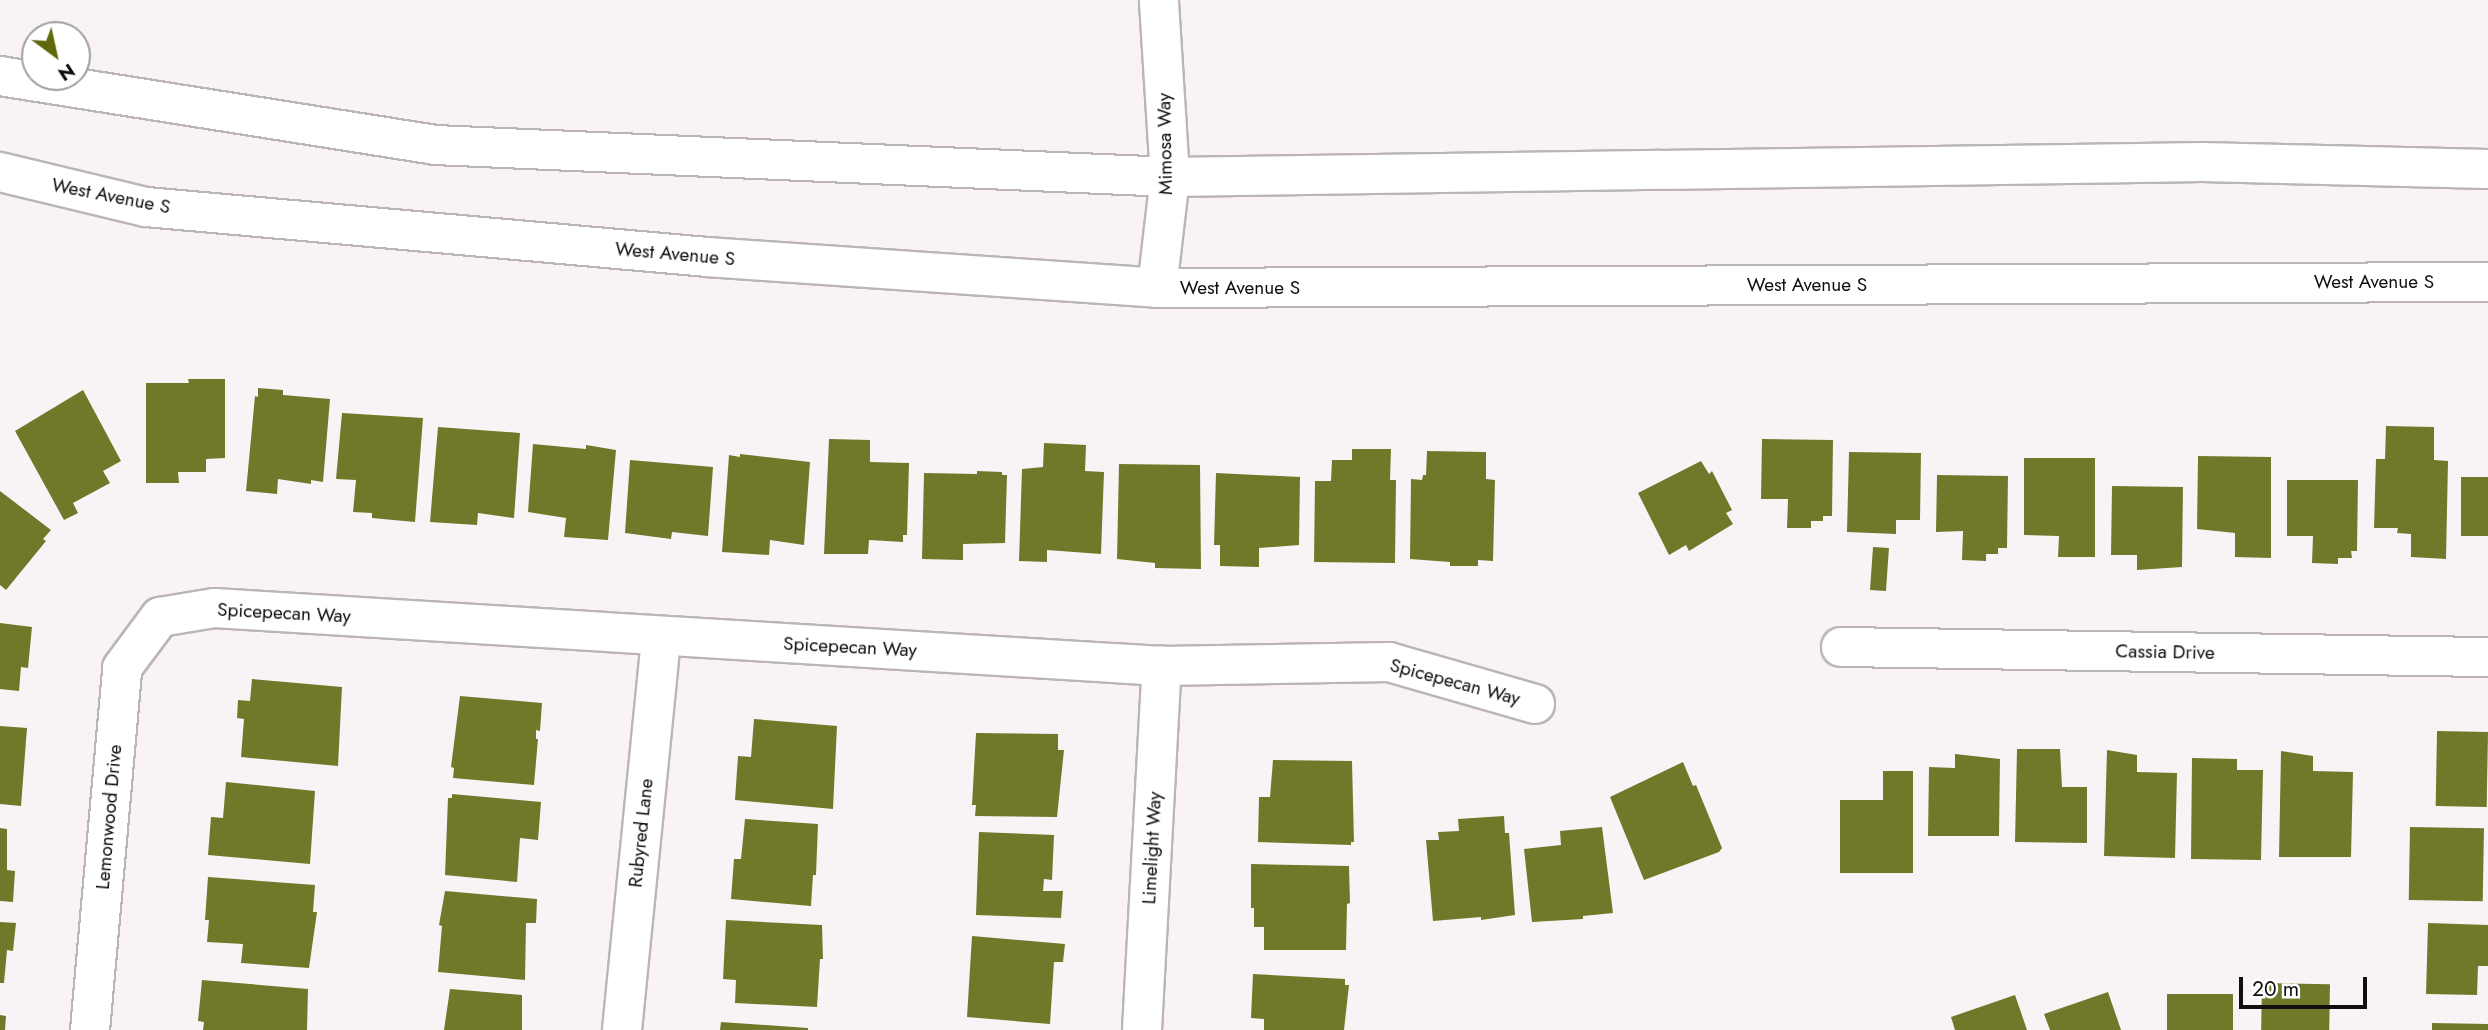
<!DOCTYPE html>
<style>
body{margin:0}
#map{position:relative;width:2488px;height:1030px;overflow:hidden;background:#faf3f6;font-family:Jost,sans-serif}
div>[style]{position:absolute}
.building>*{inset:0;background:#70792a;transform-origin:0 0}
.roads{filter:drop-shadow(2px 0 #bbb5b7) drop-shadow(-2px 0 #bbb5b7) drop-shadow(0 2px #bbb5b7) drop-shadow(0 -2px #bbb5b7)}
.minor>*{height:38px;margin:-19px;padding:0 19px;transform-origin:19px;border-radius:19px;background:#fff}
span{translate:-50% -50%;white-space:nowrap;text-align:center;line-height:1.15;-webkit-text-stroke:7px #fff;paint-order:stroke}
.street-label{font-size:19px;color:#100e0f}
.north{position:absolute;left:21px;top:21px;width:70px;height:70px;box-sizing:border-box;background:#fff;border:2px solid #9f9f9f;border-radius:50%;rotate:147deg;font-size:19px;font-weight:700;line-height:28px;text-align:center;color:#100e0f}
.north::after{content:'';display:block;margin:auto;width:24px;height:32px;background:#5f680a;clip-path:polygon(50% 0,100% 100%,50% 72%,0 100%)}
.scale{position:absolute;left:2239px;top:977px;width:128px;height:32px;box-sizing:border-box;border:4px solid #100e0f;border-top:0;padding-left:9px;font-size:21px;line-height:24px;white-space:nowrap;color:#100e0f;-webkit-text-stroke:5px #fff;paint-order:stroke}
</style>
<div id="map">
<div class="building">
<i style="clip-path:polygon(188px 379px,225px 379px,225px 458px,206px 459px,206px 472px,178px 472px,179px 483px,146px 483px,146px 383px,189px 383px)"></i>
<i style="clip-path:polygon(258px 388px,283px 390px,283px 395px,330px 399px,323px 482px,311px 480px,311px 484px,278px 479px,277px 494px,246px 491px,255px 396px,258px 397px)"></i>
<i style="clip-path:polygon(83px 390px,121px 461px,103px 471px,110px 483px,73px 503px,78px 513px,64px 520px,15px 431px)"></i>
<i style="clip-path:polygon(342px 413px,423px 418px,415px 522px,372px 518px,372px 513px,353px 512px,356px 480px,336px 479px)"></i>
<i style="clip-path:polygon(2386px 426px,2434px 427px,2434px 460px,2448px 461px,2446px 559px,2411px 557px,2411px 534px,2397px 533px,2398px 528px,2374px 528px,2376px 459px,2385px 459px)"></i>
<i style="clip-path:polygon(438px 427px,520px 433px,514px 518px,478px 513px,477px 525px,430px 522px)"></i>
<i style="clip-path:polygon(829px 439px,870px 440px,870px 462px,909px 463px,907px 535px,903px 535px,903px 542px,869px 540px,868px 554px,824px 554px)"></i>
<i style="clip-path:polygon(1762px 439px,1833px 440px,1832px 516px,1823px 516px,1823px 521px,1811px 521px,1811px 528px,1787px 528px,1788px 499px,1761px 499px)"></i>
<i style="clip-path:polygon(1044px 443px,1086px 445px,1085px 471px,1104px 472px,1101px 554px,1047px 550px,1047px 562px,1019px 561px,1022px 469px,1043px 467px)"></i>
<i style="clip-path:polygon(533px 444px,586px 449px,586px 445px,616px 450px,608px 540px,564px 537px,566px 518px,528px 512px)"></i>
<i style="clip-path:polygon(1352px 449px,1391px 449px,1390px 480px,1396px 480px,1395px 563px,1314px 562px,1315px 481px,1331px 481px,1332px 460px,1352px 460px)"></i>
<i style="clip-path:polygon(1427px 451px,1486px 452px,1486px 479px,1495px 480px,1493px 561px,1478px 560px,1478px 566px,1450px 566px,1450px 562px,1410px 559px,1411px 479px,1422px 480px,1423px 475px,1426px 475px)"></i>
<i style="clip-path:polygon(1849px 452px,1921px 453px,1920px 520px,1896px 520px,1896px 534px,1847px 532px)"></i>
<i style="clip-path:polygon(740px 454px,810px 462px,804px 545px,770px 540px,769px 555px,722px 552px,729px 455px,740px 457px)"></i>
<i style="clip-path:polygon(2198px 456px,2271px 457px,2271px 558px,2235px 557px,2235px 533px,2197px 529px)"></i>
<i style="clip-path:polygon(2024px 458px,2095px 458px,2095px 557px,2058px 557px,2059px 536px,2024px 535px)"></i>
<i style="clip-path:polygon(630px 460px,713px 467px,708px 536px,672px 532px,671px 539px,625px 533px)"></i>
<i style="clip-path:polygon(1701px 461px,1709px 474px,1712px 471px,1732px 510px,1726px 513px,1733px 524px,1689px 551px,1686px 545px,1669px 555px,1638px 493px)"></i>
<i style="clip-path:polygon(1119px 464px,1200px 465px,1201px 569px,1155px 568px,1155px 563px,1117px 559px)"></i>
<i style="clip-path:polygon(977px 471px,1002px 472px,1002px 475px,1007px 475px,1005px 543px,963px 544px,963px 560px,922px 559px,924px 473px,977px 474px)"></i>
<i style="clip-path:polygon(1216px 473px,1300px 477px,1299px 545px,1259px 548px,1259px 567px,1220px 566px,1220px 545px,1214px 545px)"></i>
<i style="clip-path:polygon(1937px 475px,2008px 476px,2007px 548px,1998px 548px,1998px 554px,1986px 554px,1986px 561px,1962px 560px,1963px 531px,1936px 532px)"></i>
<i style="left:2488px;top:477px;width:59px;height:27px;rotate:90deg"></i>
<i style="clip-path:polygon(2287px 480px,2358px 480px,2357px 551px,2351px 551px,2352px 558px,2338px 558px,2338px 564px,2312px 563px,2313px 536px,2287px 536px)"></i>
<i style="clip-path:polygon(2112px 486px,2183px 487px,2182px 567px,2137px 570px,2137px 555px,2111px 555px)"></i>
<i style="clip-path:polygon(0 491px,51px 530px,43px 539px,46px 541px,6px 590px,0 585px)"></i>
<i style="left:1873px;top:547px;width:16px;height:43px;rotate:4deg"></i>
<i style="clip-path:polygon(0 623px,32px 627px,28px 668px,21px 667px,19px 691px,0 689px)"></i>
<i style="clip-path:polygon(252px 679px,342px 687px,338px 766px,241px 757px,244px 719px,237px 718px,238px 700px,250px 701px)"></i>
<i style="clip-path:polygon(460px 696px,542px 703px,540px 731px,536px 730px,536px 739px,538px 739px,534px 785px,453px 778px,454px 768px,451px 767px)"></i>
<i style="clip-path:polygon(754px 719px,837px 726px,833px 809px,735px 800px,738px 756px,751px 757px)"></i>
<i style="clip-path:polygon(0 726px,27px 728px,21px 806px,0 804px)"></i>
<i style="left:2437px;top:731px;width:51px;height:75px;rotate:1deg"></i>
<i style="clip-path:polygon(976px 733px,1058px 734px,1058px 750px,1064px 750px,1057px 817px,975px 816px,976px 805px,972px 805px)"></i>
<i style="clip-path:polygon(2017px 749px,2060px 749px,2062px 787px,2087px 787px,2087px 843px,2015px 842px)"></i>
<i style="clip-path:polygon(2107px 750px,2137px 755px,2137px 772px,2177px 773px,2175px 858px,2104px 856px)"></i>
<i style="clip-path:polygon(2281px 751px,2313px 756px,2313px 771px,2353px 772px,2351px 857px,2279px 857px)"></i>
<i style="clip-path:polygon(1955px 754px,2000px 759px,1999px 836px,1928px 836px,1929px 767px,1955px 768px)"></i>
<i style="clip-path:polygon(2192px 758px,2237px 759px,2237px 770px,2263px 770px,2261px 860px,2191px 859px)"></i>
<i style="clip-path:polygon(1273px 760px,1352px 761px,1354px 842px,1351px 842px,1351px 845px,1258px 842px,1259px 797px,1270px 797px)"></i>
<i style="clip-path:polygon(1683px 762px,1693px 786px,1696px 785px,1722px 848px,1719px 852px,1644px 880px,1610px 797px)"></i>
<i style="clip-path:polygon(1883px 771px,1913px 771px,1913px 873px,1840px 873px,1840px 800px,1883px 800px)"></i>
<i style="clip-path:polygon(226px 782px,315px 791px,310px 864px,208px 855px,211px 817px,223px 818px)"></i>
<i style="clip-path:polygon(452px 794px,541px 802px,538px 840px,520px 838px,517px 882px,445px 875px,448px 798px,452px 798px)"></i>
<i style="clip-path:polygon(1504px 816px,1505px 833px,1509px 833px,1515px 915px,1481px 920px,1481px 917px,1433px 921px,1426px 840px,1439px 840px,1438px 832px,1459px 831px,1458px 819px)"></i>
<i style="clip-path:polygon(745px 819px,818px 824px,816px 875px,813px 875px,811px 906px,731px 899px,734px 859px,741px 859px)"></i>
<i style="clip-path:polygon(1602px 827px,1613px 913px,1583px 916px,1583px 919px,1532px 922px,1524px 849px,1561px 845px,1560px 831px)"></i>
<i style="left:2410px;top:827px;width:74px;height:73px;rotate:1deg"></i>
<i style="clip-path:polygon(0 828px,7px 829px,7px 870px,15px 871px,13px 902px,0 901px)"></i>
<i style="clip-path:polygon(979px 832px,1054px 835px,1052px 880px,1044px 879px,1043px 891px,1063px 891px,1061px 918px,976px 915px)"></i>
<i style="clip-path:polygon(1251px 864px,1349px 866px,1350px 903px,1347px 904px,1346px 950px,1264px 950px,1264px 927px,1254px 927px,1254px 908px,1251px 908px)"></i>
<i style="clip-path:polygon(208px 877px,315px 885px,313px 912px,317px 912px,309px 968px,241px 963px,243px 944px,207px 942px,209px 920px,205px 920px)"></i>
<i style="clip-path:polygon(445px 891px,537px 899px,536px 923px,526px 923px,525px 980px,438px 972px,442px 926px,439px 925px)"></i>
<i style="clip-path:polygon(726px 920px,822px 925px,823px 959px,820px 959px,817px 1007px,735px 1003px,736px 980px,723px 979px)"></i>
<i style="clip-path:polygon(0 922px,16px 923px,13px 951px,7px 950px,4px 983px,0 983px)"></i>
<i style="clip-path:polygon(2428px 923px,2488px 925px,2488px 966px,2478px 966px,2477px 995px,2426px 994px)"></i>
<i style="clip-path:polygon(972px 936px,1065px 944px,1063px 962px,1054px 962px,1050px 1024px,967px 1017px)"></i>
<i style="clip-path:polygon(1253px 974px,1345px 979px,1345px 985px,1349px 985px,1344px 1030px,1264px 1030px,1264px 1019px,1251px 1018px)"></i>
<i style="clip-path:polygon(202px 980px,308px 989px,307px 1030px,203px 1030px,204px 1022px,198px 1021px)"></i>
<i style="left:2262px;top:983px;width:68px;height:47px;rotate:1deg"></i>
<i style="clip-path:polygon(450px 989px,522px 995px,522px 1030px,444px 1030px)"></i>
<i style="clip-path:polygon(2108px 992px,2121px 1030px,2050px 1030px,2044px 1014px)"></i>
<i style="left:2167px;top:994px;width:66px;height:36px"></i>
<i style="clip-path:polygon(2015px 995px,2027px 1030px,1955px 1030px,1951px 1017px)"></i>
<i style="clip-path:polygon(0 1015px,6px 1016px,5px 1030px,0 1030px)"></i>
<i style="clip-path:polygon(721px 1022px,808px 1028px,808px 1030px,720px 1030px)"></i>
<i style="clip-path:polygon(2432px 1023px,2488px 1024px,2488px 1030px,2432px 1030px)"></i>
</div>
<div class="roads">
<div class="minor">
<i style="left:0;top:76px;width:440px;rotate:9deg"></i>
<i style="left:435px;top:145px;width:736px;rotate:2.49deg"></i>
<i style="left:1170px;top:177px;width:1032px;rotate:-0.83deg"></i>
<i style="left:2202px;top:162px;width:286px;rotate:1.4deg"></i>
<i style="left:0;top:172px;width:150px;rotate:13.5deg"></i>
<i style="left:146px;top:207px;width:563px;rotate:5.09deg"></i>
<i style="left:707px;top:257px;width:451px;rotate:3.9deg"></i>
<i style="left:1157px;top:288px;width:1331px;rotate:-0.26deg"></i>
<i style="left:1157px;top:288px;width:112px;rotate:-83.3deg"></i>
<i style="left:1170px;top:177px;width:177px;rotate:-93.6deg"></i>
<i style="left:1841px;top:647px;width:647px;rotate:0.89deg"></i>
<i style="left:90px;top:1030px;width:363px;rotate:-84.9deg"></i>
<i style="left:122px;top:668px;width:64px;rotate:-53.3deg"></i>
<i style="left:160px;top:617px;width:55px;rotate:-9.5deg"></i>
<i style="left:214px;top:608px;width:950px;rotate:3.5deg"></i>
<i style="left:1162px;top:666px;width:227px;rotate:-1deg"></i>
<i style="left:1389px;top:662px;width:152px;rotate:16deg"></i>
<i style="left:622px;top:1030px;width:396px;rotate:-84.3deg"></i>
<i style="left:1142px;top:1030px;width:365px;rotate:-86.9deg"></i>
</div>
</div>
<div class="street-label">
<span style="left:1165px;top:144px;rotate:-91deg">Mimosa Way</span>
<span style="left:111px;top:196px;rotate:11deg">West Avenue S</span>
<span style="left:675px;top:254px;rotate:5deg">West Avenue S</span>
<span style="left:2374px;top:282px">West Avenue S</span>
<span style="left:1807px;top:285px">West Avenue S</span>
<span style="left:1240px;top:288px">West Avenue S</span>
<span style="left:284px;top:613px;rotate:3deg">Spicepecan Way</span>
<span style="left:850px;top:647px;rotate:3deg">Spicepecan Way</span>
<span style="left:2165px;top:652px;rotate:1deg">Cassia Drive</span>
<span style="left:1455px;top:682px;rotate:15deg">Spicepecan Way</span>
<span style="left:109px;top:817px;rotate:-85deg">Lemonwood Drive</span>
<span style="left:641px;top:833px;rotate:-84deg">Rubyred Lane</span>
<span style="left:1152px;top:848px;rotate:-87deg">Limelight Way</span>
</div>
<div class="north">N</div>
<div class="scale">20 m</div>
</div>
